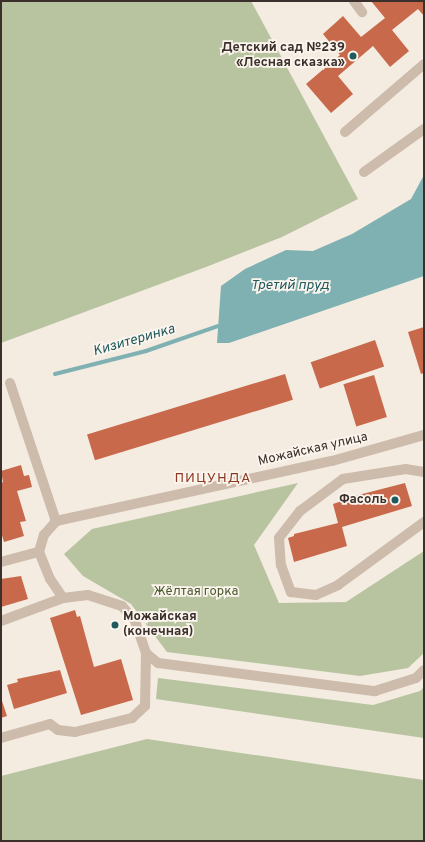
<!DOCTYPE html>
<meta charset="utf-8">
<style>
body{margin:0}
#map{position:relative;width:425px;height:842px;overflow:hidden;background:#f4ebe1;font-family:Overpass,sans-serif}
div>[style]{position:absolute}
.green>*{inset:0;background:#b8c4a0}
.water>*{inset:0;background:#7fb0b2}
.stream>*{height:4px;margin:-2px;padding:0 2px;transform-origin:2px;border-radius:2px;background:#7fb0b2}
.building>*{inset:0;background:#c8694b;transform-origin:0 0}
.minor>*{height:10px;margin:-5px;padding:0 5px;transform-origin:5px;border-radius:5px;background:#cdbbac}
.dots>*{width:11px;height:11px;translate:-50% -50%;box-sizing:border-box;border:2px solid #fbf5ee;border-radius:50%}
span{translate:-50% -50%;white-space:nowrap;text-align:center;line-height:1.15;-webkit-text-stroke:3.5px #fbf5ee;paint-order:stroke}
.poi-label{font-size:13px;color:#3b302b;font-weight:700}
.right{translate:-100% -50%;text-align:right}
.left{translate:0 -50%;text-align:left}
.street-label{font-size:13px;color:#3b302b}
.park-label{font-size:13px;color:#4a5a2e}
.water-label{font-size:14px;color:#1f5a5e;font-style:italic}
.neighbourhood-label{font-size:14px;color:#8c3b22;letter-spacing:1px}
.frame{position:absolute;inset:0;border:2px solid #3b302b;pointer-events:none}
</style>
<div id="map">
<div class="green">
<i style="clip-path:polygon(1px 1px,251px 1px,358px 199px,282px 237px,206px 267px,1px 343px)"></i>
<i style="clip-path:polygon(298px 483px,254px 545px,279px 603px,346px 602px,424px 551px,424px 653px,408px 668px,360px 676px,167px 652px,131px 604px,83px 576px,64px 554px,92px 529px)"></i>
<i style="clip-path:polygon(158px 678px,373px 705px,420px 691px,424px 687px,424px 738px,156px 699px)"></i>
<i style="clip-path:polygon(147px 739px,424px 780px,424px 841px,1px 841px,1px 776px)"></i>
</div>
<div class="water">
<i style="clip-path:polygon(424px 175px,424px 276px,229px 343px,217px 343px,221px 286px,245px 269px,286px 250px,313px 251px,352px 234px,411px 199px)"></i>
</div>
<div class="stream">
<i style="left:55px;top:374px;width:94px;rotate:-14.2deg"></i>
<i style="left:146px;top:351px;width:76px;rotate:-19.1deg"></i>
</div>
<div class="building">
<i style="clip-path:polygon(371px 1px,424px 1px,424px 16px,418px 9px,392px 30px,409px 51px,390px 67px,373px 46px,338px 76px,353px 94px,331px 113px,306px 84px,340px 55px,323px 34px,343px 16px,361px 37px,385px 18px)"></i>
<i style="clip-path:polygon(424px 327px,424px 373px,421px 374px,408px 332px)"></i>
<i style="left:375px;top:340px;width:28px;height:68px;rotate:71deg"></i>
<i style="left:285px;top:374px;width:27px;height:207px;rotate:73deg"></i>
<i style="left:374px;top:375px;width:44px;height:32px;rotate:73deg"></i>
<i style="clip-path:polygon(21px 465px,24px 476px,29px 475px,32px 487px,17px 491px,26px 521px,20px 522px,24px 536px,4px 542px,1px 532px,1px 483px,3px 482px,1px 471px)"></i>
<i style="clip-path:polygon(405px 483px,412px 506px,342px 527px,347px 546px,294px 562px,288px 538px,294px 536px,294px 534px,338px 523px,333px 504px,339px 502px,339px 500px)"></i>
<i style="clip-path:polygon(21px 576px,28px 599px,1px 607px,1px 579px)"></i>
<i style="clip-path:polygon(75px 610px,77px 617px,80px 616px,94px 667px,121px 659px,133px 700px,81px 715px,50px 618px)"></i>
<i style="clip-path:polygon(60px 670px,67px 693px,14px 709px,7px 685px,18px 682px,17px 679px)"></i>
<i style="clip-path:polygon(1px 698px,7px 716px,1px 718px)"></i>
</div>
<div class="minor">
<i style="left:354px;top:1px;width:14px;rotate:54deg"></i>
<i style="left:345px;top:132px;width:104px;rotate:-40.7deg"></i>
<i style="left:364px;top:172px;width:74px;rotate:-35.6deg"></i>
<i style="left:10px;top:383px;width:145px;rotate:71.6deg"></i>
<i style="left:424px;top:472px;width:18px;rotate:-171deg"></i>
<i style="left:406px;top:469px;width:64px;rotate:171deg"></i>
<i style="left:343px;top:479px;width:54px;rotate:143.3deg"></i>
<i style="left:300px;top:511px;width:34px;rotate:128deg"></i>
<i style="left:279px;top:538px;width:27px;rotate:86deg"></i>
<i style="left:281px;top:565px;width:29px;rotate:70deg"></i>
<i style="left:291px;top:592px;width:25px;rotate:7deg"></i>
<i style="left:316px;top:595px;width:24px;rotate:-24deg"></i>
<i style="left:338px;top:585px;width:107px;rotate:-36.2deg"></i>
<i style="left:1px;top:562px;width:39px;rotate:-15deg"></i>
<i style="left:63px;top:598px;width:23px;rotate:-124deg"></i>
<i style="left:50px;top:579px;width:29px;rotate:-112deg"></i>
<i style="left:39px;top:552px;width:18px;rotate:-74deg"></i>
<i style="left:44px;top:535px;width:18px;rotate:-49deg"></i>
<i style="left:56px;top:521px;width:282px;rotate:-12.3deg"></i>
<i style="left:332px;top:461px;width:96px;rotate:-15.8deg"></i>
<i style="left:1px;top:621px;width:66px;rotate:-20.4deg"></i>
<i style="left:63px;top:598px;width:25px;rotate:-7deg"></i>
<i style="left:88px;top:595px;width:36px;rotate:18deg"></i>
<i style="left:122px;top:606px;width:20px;rotate:49deg"></i>
<i style="left:135px;top:621px;width:34px;rotate:71deg"></i>
<i style="left:146px;top:653px;width:16px;rotate:40deg"></i>
<i style="left:158px;top:663px;width:219px;rotate:7.4deg"></i>
<i style="left:375px;top:691px;width:43px;rotate:-17.6deg"></i>
<i style="left:416px;top:678px;width:11px;rotate:-45deg"></i>
<i style="left:1px;top:738px;width:51px;rotate:-15.9deg"></i>
<i style="left:50px;top:724px;width:10px;rotate:37deg"></i>
<i style="left:58px;top:730px;width:17px;rotate:7deg"></i>
<i style="left:75px;top:732px;width:59px;rotate:-13.8deg"></i>
<i style="left:132px;top:718px;width:18px;rotate:-43deg"></i>
<i style="left:145px;top:706px;width:53px;rotate:-88.9deg"></i>
</div>
<div class="dots">
<i style="left:353px;top:56px;background:#1f5a5e"></i>
<i style="left:395px;top:500px;background:#1f5a5e"></i>
<i style="left:115px;top:625px;background:#1f5a5e"></i>
</div>
<div class="poi-label">
<span class="right" style="left:345px;top:56px">Детский сад №239<br>«Лесная сказка»</span>
<span class="right" style="left:387px;top:500px">Фасоль</span>
<span class="left" style="left:123px;top:625px">Можайская<br>(конечная)</span>
</div>
<div class="street-label">
<span style="left:313px;top:450px;rotate:-13deg">Можайская улица</span>
</div>
<div class="park-label">
<span style="left:196px;top:592px">Жёлтая горка</span>
</div>
<div class="water-label">
<span style="left:290px;top:286px">Третий пруд</span>
<span style="left:134px;top:341px;rotate:-16deg">Кизитеринка</span>
</div>
<div class="neighbourhood-label">
<span style="left:213px;top:479px">ПИЦУНДА</span>
</div>
<div class="frame"></div>
</div>
